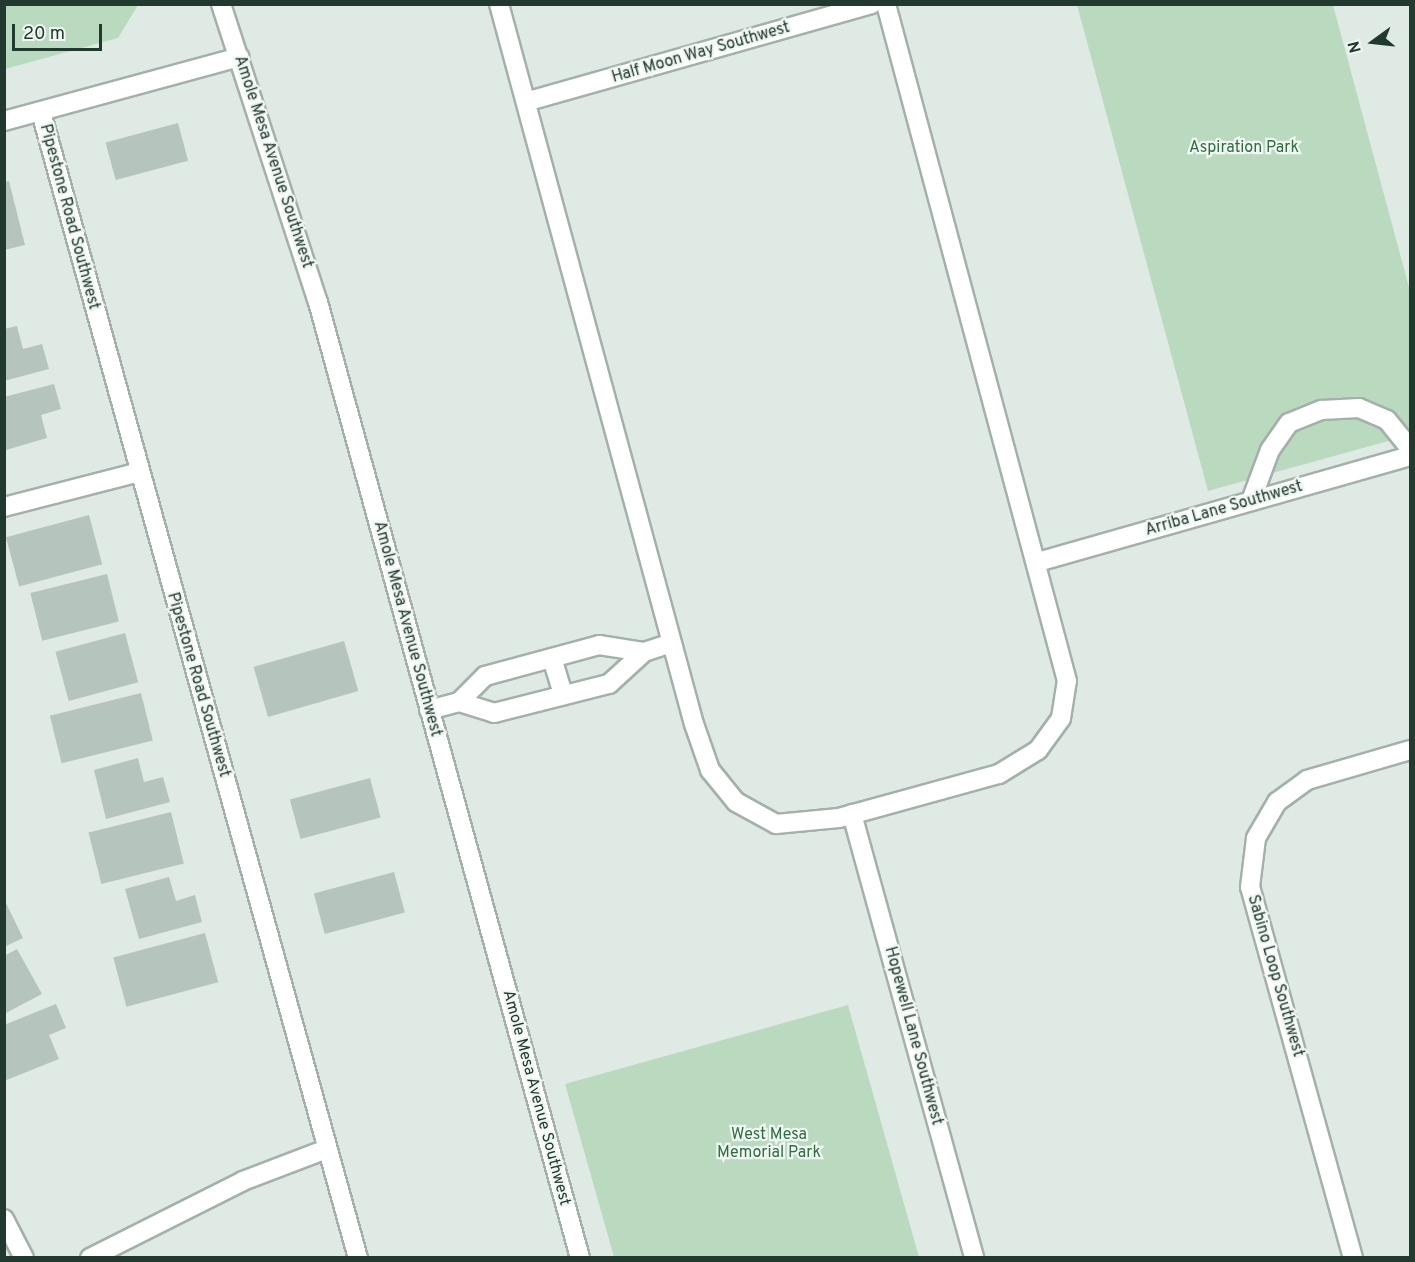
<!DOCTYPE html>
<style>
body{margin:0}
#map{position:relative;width:1415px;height:1262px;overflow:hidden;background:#e0eae4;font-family:Overpass,sans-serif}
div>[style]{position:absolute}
.green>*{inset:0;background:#badabf}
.building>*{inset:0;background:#b5c4bd;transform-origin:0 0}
.roads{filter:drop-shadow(2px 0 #a3b1aa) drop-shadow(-2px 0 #a3b1aa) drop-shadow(0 2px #a3b1aa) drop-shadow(0 -2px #a3b1aa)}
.lane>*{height:18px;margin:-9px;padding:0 9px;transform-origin:9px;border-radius:9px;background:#fff}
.street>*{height:18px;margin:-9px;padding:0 9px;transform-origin:9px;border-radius:9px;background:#fff}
.secondary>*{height:18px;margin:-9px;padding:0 9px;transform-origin:9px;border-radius:9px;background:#fff}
span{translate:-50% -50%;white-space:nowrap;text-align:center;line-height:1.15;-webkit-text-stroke:4.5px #f0f7f3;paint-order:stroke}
.street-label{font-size:16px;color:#223930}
.park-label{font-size:16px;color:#2f6d41}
.frame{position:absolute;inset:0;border:6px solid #223930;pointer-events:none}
.north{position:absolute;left:1343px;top:12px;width:60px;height:60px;-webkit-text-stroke:4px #f0f7f3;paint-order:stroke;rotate:255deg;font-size:16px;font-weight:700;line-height:24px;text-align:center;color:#223930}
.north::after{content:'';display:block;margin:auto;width:21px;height:27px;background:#223930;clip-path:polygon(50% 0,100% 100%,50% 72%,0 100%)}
.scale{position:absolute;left:12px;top:24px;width:90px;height:27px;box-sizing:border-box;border:3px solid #223930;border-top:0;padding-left:8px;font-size:18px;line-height:21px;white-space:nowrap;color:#223930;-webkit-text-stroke:4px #f0f7f3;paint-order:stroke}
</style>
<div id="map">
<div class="green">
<i style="clip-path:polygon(5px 4px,138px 4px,138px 5px,118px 38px,5px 69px)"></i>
<i style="clip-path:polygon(1077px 5px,1333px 5px,1410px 291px,1410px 435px,1208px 491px)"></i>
<i style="clip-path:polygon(848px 1005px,919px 1257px,614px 1257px,565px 1084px)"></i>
</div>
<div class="building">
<i style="left:178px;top:123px;width:39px;height:75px;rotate:75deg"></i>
<i style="clip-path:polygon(9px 181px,25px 245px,4px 250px,4px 182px)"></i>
<i style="clip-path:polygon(17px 326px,23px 349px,42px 344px,49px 369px,4px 381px,4px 329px)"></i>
<i style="clip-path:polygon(54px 384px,61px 409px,41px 415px,47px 438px,6px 450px,4px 397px)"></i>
<i style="left:89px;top:515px;width:51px;height:86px;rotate:75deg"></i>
<i style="left:107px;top:574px;width:49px;height:79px;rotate:76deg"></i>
<i style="left:125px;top:633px;width:51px;height:72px;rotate:75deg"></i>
<i style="left:344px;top:641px;width:52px;height:94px;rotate:74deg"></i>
<i style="left:141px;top:693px;width:49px;height:94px;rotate:76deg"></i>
<i style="clip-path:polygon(138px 758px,144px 782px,163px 777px,170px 802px,106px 819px,94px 770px)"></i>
<i style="left:370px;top:778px;width:41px;height:83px;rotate:75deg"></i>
<i style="left:171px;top:812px;width:53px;height:85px;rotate:76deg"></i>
<i style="left:394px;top:872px;width:42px;height:83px;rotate:75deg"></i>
<i style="clip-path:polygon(169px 877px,176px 901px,195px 895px,202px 922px,139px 939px,125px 889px)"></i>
<i style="clip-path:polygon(4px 899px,23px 938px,4px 947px)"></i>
<i style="left:205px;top:933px;width:51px;height:95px;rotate:75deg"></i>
<i style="clip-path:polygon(17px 949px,42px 994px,4px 1014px,4px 956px)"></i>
<i style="clip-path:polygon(56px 1004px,66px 1028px,49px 1035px,59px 1059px,4px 1081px,4px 1025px)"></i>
</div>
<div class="roads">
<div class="lane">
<i style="left:1251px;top:501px;width:54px;rotate:-69.6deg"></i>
<i style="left:1270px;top:450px;width:33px;rotate:-55deg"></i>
<i style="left:1289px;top:423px;width:35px;rotate:-22deg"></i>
<i style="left:1322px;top:410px;width:37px;rotate:-3deg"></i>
<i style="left:1359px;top:408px;width:30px;rotate:23deg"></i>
<i style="left:1387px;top:420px;width:36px;rotate:51deg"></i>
</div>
<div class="street">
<i style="left:499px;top:4px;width:746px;rotate:74.85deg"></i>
<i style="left:694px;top:724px;width:49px;rotate:70.8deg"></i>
<i style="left:710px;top:770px;width:41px;rotate:50.9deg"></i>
<i style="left:736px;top:802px;width:46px;rotate:28.8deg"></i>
<i style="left:776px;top:824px;width:63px;rotate:-5.4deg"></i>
<i style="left:839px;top:818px;width:166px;rotate:-15.4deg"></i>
<i style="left:999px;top:774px;width:46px;rotate:-31.6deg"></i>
<i style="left:1038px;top:750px;width:39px;rotate:-54deg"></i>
<i style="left:1061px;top:718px;width:37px;rotate:-81deg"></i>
<i style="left:1067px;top:681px;width:701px;rotate:-104.97deg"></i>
<i style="left:529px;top:101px;width:356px;rotate:-15.8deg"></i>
<i style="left:41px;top:112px;width:1189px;rotate:74.54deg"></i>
<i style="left:4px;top:121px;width:244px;rotate:-15.2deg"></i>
<i style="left:4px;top:507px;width:139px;rotate:-14.5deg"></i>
<i style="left:1038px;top:562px;width:387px;rotate:-15.9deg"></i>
<i style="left:552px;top:658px;width:39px;rotate:73deg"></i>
<i style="left:459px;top:702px;width:37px;rotate:17deg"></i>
<i style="left:494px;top:713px;width:119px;rotate:-14.2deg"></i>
<i style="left:609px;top:684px;width:47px;rotate:-42.4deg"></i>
<i style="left:429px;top:710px;width:31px;rotate:-15deg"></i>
<i style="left:459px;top:702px;width:37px;rotate:-45deg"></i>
<i style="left:485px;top:676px;width:118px;rotate:-15.2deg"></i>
<i style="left:599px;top:645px;width:46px;rotate:8.8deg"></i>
<i style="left:644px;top:652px;width:29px;rotate:-18deg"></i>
<i style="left:852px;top:814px;width:460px;rotate:74.6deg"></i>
<i style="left:4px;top:1219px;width:44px;rotate:62.9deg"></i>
<i style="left:90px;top:1258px;width:171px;rotate:-26.7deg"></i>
<i style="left:243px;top:1181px;width:90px;rotate:-20.9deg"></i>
<i style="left:1353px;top:1258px;width:385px;rotate:-105.5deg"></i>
<i style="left:1250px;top:887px;width:49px;rotate:-83deg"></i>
<i style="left:1256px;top:838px;width:42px;rotate:-59.7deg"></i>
<i style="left:1277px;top:802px;width:37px;rotate:-36deg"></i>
<i style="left:1307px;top:780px;width:107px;rotate:-16.2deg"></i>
</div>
<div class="secondary">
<i style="left:221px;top:4px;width:313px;rotate:72deg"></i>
<i style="left:318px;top:302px;width:991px;rotate:74.67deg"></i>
</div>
</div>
<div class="street-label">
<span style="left:701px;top:53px;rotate:-16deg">Half Moon Way Southwest</span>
<span style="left:273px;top:162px;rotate:72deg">Amole Mesa Avenue Southwest</span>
<span style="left:69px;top:217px;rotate:75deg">Pipestone Road Southwest</span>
<span style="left:1224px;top:509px;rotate:-16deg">Arriba Lane Southwest</span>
<span style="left:407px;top:629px;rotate:75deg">Amole Mesa Avenue Southwest</span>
<span style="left:198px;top:685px;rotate:74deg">Pipestone Road Southwest</span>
<span style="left:1275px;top:976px;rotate:74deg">Sabino Loop Southwest</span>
<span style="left:913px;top:1036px;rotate:75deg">Hopewell Lane Southwest</span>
<span style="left:536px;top:1098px;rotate:75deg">Amole Mesa Avenue Southwest</span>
</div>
<div class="park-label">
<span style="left:1244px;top:148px">Aspiration Park</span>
<span style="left:769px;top:1144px">West Mesa<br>Memorial Park</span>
</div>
<div class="frame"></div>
<div class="north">N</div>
<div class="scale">20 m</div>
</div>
